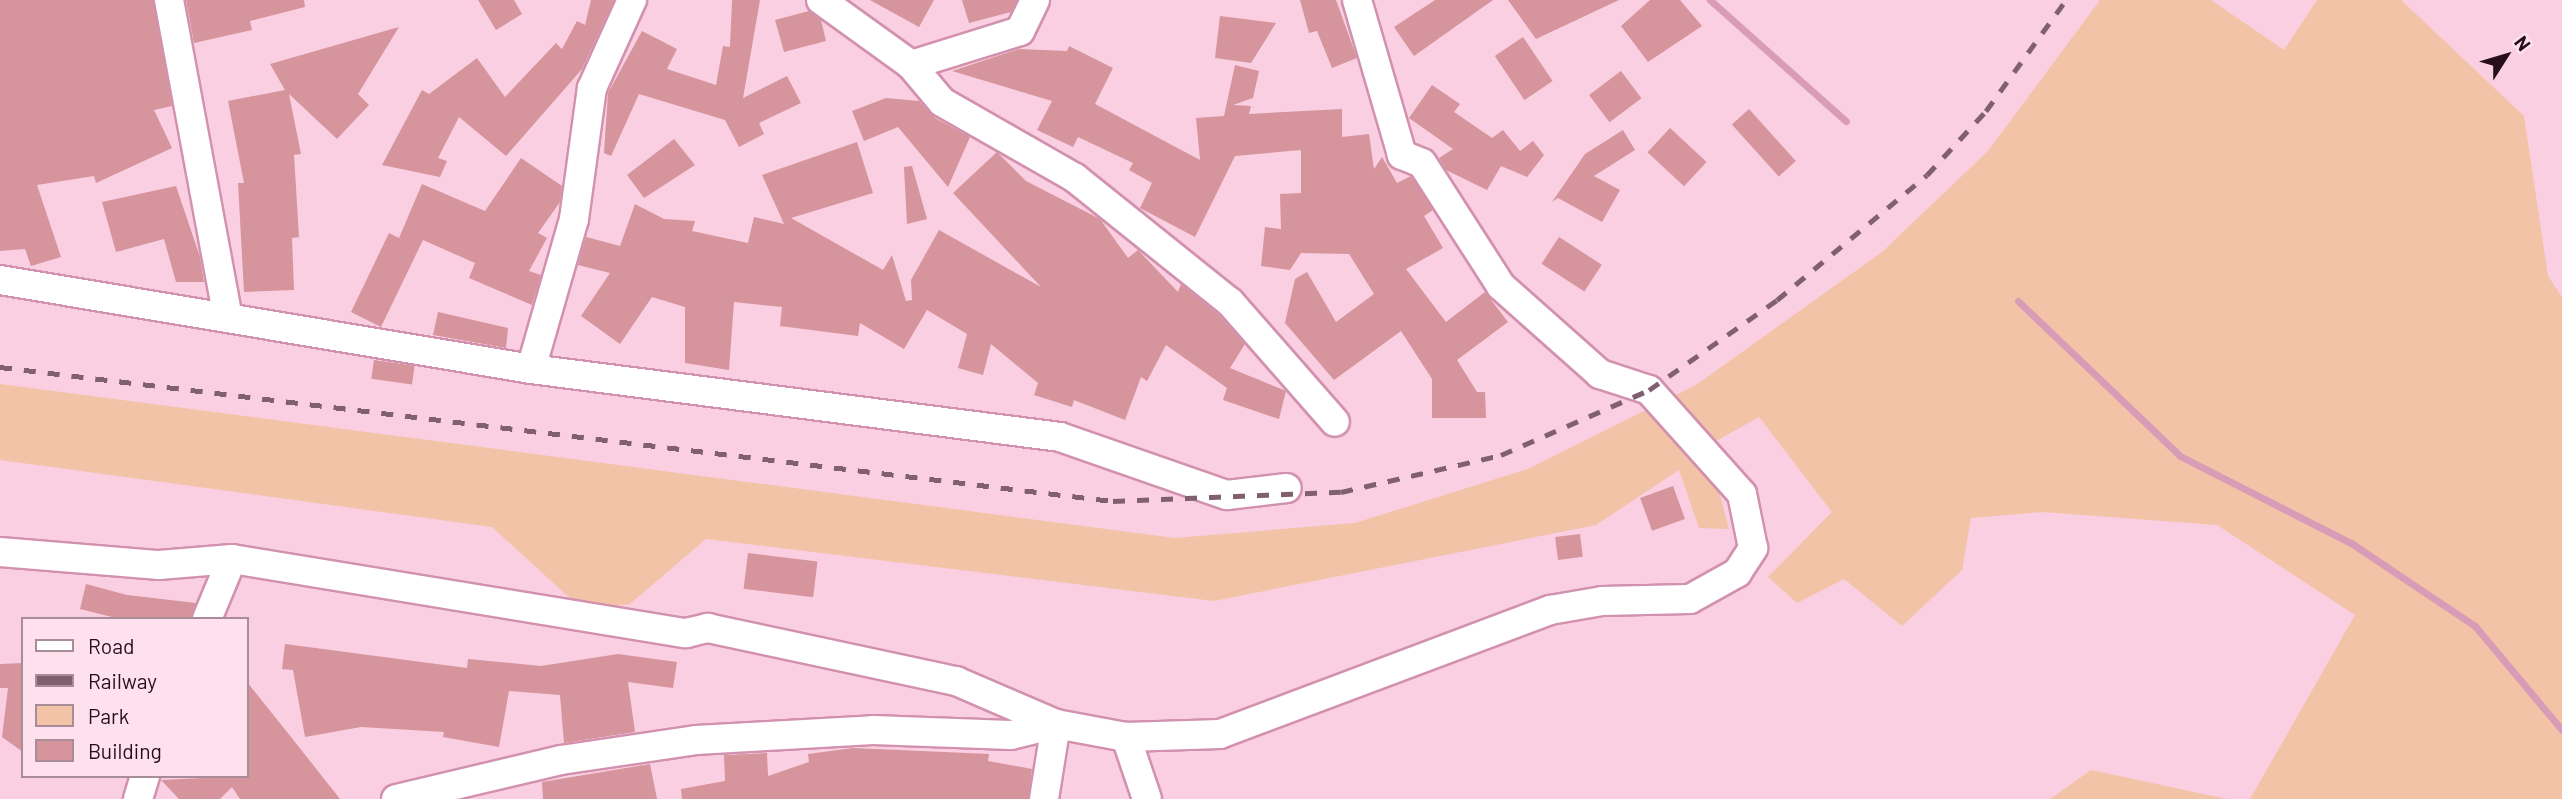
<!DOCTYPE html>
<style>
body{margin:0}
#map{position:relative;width:2562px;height:799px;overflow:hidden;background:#f9cfe1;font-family:Barlow,sans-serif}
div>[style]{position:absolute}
.green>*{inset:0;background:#f3c3a7}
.stream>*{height:7px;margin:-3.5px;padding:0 3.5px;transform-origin:3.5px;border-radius:3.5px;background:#d99cb6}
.building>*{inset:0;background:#d6949c;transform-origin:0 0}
.roads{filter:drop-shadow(2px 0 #d291ae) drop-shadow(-2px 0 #d291ae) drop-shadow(0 2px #d291ae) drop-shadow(0 -2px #d291ae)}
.minor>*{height:28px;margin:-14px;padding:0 14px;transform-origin:14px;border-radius:14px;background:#fff}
.rail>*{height:5px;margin-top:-2.5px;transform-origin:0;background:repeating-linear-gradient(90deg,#80606e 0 12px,transparent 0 24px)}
span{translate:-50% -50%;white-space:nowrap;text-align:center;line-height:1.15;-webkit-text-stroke:7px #fee1ed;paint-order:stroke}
.legend{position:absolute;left:21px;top:617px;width:228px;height:161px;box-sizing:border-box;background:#fee1ed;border:2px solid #a88d99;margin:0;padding:9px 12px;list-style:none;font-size:21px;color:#270f1a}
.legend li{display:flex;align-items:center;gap:14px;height:35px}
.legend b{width:35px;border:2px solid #a88d99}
.north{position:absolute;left:2471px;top:21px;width:70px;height:70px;-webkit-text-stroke:5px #fee1ed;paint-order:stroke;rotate:53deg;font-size:19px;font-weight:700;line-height:28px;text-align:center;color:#270f1a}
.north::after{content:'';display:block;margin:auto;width:24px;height:32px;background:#270f1a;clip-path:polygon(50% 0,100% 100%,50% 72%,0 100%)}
</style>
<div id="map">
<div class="green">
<i style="clip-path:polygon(2100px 0,2211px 0,2284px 50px,2317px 0,2401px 0,2524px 116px,2548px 276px,2562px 297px,2562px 799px,2250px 799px,2355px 615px,2217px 525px,2042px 512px,1971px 518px,1962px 570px,1902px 626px,1844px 579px,1797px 603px,1768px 577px,1832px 512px,1759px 417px,1707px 446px,1729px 529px,1699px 528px,1679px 470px,1596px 525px,1214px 601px,706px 539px,630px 604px,583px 610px,492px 527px,0 460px,0 384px,1175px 538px,1355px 523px,1528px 469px,1696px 385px,1882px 252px,1988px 151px)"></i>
<i style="clip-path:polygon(2091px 770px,2227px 799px,2050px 799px)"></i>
</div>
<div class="stream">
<i style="left:1710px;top:0;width:182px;rotate:41.7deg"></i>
<i style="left:2018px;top:301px;width:224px;rotate:43.7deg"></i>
<i style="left:2180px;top:456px;width:192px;rotate:27deg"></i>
<i style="left:2351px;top:543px;width:149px;rotate:33.8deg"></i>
<i style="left:2475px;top:626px;width:136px;rotate:50.1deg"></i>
</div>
<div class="building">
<i style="clip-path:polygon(0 0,153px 0,172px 106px,154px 110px,172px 148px,96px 183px,94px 176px,37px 185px,61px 257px,31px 266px,25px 249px,0 251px)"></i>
<i style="clip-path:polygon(186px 0,304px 0,305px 7px,250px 21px,252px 30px,194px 43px)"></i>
<i style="clip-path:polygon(478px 0,514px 0,522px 14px,496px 30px)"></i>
<i style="clip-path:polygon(591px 0,614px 0,582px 69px,506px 156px,459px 117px,438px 158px,447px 161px,440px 177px,382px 165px,422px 90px,429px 94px,477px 58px,505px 97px,556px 43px,562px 49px,577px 21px,585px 25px)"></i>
<i style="clip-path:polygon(732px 0,760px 0,743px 98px,787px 76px,801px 103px,759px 123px,764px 134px,739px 147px,725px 120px,639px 94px,611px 156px,604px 153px,608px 93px,642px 31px,677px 49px,667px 69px,716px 85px,723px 46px,730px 47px)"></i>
<i style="clip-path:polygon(870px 0,934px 0,919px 27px)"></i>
<i style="clip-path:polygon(962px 0,1017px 0,1011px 12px,969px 23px)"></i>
<i style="clip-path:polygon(1300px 0,1336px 0,1357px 58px,1332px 68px,1317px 31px,1309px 33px)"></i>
<i style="clip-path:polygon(1435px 0,1493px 0,1414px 56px,1394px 27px)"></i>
<i style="clip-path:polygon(1508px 0,1619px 0,1536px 39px)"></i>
<i style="clip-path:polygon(1650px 0,1680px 0,1702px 26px,1648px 62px,1621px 26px)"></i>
<i style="clip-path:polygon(809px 11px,821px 20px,826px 41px,784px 52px,775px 20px)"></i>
<i style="clip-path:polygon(1220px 16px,1276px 23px,1251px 63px,1215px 58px)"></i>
<i style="clip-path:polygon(399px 27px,358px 94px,369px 105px,337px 139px,289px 94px,301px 154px,294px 155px,299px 237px,292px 238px,294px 290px,244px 292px,238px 183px,244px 183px,228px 101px,285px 90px,270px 64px)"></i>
<i style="left:1523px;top:37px;width:53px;height:34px;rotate:56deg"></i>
<i style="clip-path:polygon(1069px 46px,1113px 68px,1095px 104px,1200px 160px,1196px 118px,1224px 116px,1235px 65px,1259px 71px,1253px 98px,1233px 105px,1251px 106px,1249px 114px,1342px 109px,1342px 137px,1369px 134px,1374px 169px,1382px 157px,1397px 183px,1411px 176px,1433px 210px,1424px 216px,1443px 248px,1406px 269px,1446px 322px,1485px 292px,1508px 322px,1457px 360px,1477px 392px,1485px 392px,1486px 418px,1432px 418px,1432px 379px,1401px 331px,1334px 380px,1285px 323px,1295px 279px,1307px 272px,1336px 322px,1374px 294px,1349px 254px,1301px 253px,1290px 270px,1261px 266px,1265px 227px,1281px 229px,1280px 194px,1301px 193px,1301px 150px,1235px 156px,1195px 237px,1140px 208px,1152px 183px,1129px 170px,1133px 163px,1078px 137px,1073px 147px,1037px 130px,1052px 101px,952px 71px,1019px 49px,1067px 51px)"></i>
<i style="left:1621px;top:71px;width:34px;height:40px;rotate:53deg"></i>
<i style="clip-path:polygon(1432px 85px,1460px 104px,1454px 112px,1492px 138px,1503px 130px,1520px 151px,1533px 141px,1544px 155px,1527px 177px,1501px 166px,1487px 190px,1446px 170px,1439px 158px,1453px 149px,1409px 118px)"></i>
<i style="clip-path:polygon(886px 98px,919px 101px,935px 118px,970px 137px,948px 187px,898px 127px,864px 141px,852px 111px)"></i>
<i style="left:1749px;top:109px;width:70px;height:23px;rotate:48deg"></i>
<i style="left:1670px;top:128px;width:50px;height:33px;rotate:43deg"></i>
<i style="clip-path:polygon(1623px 130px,1635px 150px,1594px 176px,1620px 190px,1602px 222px,1558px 198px,1552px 202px,1585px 154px)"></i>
<i style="clip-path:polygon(674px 139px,695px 165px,644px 198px,627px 175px)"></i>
<i style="clip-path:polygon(857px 142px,873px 193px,791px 218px,883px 270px,892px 255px,906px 301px,912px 300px,911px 280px,939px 230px,1041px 287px,953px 193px,997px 152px,1026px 181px,1100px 219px,1128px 258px,1138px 250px,1178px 292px,1181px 284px,1218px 314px,1245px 344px,1230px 368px,1286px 391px,1279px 419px,1223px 400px,1227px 388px,1166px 345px,1147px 381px,1141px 377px,1125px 420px,1074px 400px,1072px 407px,1034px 395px,1038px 383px,991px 344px,983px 375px,958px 368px,967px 334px,927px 310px,904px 349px,860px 323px,858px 336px,780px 326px,782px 307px,734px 302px,729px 370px,685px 363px,685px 307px,652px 297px,620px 344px,581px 316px,610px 273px,578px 265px,586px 237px,620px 246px,635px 204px,664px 219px,695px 221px,692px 231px,748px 243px,754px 217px,784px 224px,762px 175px)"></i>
<i style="clip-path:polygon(521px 158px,562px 186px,560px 202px,538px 233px,547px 238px,529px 271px,541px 275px,532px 305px,469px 278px,475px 263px,423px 240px,381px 327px,351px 312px,389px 233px,399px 238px,422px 184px,485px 211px)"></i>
<i style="clip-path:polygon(912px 166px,927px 219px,907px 224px,904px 167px)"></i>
<i style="clip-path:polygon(176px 186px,200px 257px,204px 282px,176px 282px,164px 239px,116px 252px,102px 202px)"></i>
<i style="left:1559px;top:237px;width:51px;height:32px;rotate:33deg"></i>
<i style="clip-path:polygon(438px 312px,508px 328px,506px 348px,433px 335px)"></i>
<i style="left:374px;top:360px;width:41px;height:19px;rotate:8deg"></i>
<i style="left:1673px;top:486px;width:35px;height:35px;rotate:70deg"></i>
<i style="left:1580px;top:534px;width:23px;height:25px;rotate:83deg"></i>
<i style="left:748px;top:553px;width:70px;height:36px;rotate:7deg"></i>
<i style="clip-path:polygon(86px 584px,127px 595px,196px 603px,191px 619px,120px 619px,80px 609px)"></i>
<i style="clip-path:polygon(285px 644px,467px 668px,468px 659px,541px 666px,618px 654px,677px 662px,673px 688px,628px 682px,635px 732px,564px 743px,560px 695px,509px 691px,499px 747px,443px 737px,444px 732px,361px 727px,305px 737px,293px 670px,282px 669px)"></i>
<i style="clip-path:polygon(23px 663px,23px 752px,2px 737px,8px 688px,0 688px,0 664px)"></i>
<i style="clip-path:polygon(247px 682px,291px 737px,340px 799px,240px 799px,232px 787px,220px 799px,179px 799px,161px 780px,247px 776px)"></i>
<i style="clip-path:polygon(853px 748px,989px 754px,988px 761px,1032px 769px,1028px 799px,682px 799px,681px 789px,725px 781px,724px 755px,767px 753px,768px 776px,809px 762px,808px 754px)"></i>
<i style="clip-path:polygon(650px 764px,657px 799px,543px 799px,542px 782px)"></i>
</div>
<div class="roads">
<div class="minor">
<i style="left:169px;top:0;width:323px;rotate:79.5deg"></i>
<i style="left:821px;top:0;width:111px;rotate:35.8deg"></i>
<i style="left:911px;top:65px;width:48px;rotate:50deg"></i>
<i style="left:942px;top:102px;width:153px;rotate:29.7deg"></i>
<i style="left:1075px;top:178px;width:198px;rotate:38.7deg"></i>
<i style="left:1230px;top:302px;width:159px;rotate:48.8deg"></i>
<i style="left:911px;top:65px;width:114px;rotate:-17.3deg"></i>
<i style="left:1020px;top:31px;width:34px;rotate:-64deg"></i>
<i style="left:0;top:280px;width:538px;rotate:9.51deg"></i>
<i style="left:531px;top:369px;width:533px;rotate:7.32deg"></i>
<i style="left:1060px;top:437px;width:177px;rotate:19.2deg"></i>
<i style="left:1227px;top:495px;width:60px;rotate:-6.7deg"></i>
<i style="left:531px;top:369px;width:156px;rotate:-74deg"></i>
<i style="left:574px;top:219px;width:132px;rotate:-82.2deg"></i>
<i style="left:592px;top:88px;width:97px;rotate:-65.6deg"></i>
<i style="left:0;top:552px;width:160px;rotate:4.7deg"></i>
<i style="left:159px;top:565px;width:73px;rotate:-4.7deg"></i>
<i style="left:232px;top:559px;width:460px;rotate:9.3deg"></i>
<i style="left:686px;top:633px;width:23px;rotate:-13deg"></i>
<i style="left:708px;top:628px;width:254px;rotate:12.1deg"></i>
<i style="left:956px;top:681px;width:109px;rotate:23.3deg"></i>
<i style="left:1056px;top:724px;width:71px;rotate:10.5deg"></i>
<i style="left:1126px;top:737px;width:94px;rotate:-1.8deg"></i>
<i style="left:1220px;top:734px;width:353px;rotate:-20.6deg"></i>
<i style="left:1550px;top:610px;width:53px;rotate:-9.8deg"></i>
<i style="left:1602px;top:601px;width:88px;rotate:-1.3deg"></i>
<i style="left:1690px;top:599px;width:54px;rotate:-29deg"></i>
<i style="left:1737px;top:573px;width:30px;rotate:-57deg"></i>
<i style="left:1753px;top:548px;width:55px;rotate:-101.5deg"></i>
<i style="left:1742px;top:494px;width:140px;rotate:-131.8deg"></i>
<i style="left:1649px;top:390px;width:52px;rotate:-161.9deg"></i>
<i style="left:1600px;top:374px;width:132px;rotate:-138.4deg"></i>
<i style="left:1501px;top:286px;width:146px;rotate:-122.7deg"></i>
<i style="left:1422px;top:163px;width:22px;rotate:-158deg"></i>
<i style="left:1402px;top:155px;width:161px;rotate:-106.2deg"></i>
<i style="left:207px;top:619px;width:65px;rotate:-67.4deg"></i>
<i style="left:1126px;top:737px;width:65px;rotate:71.3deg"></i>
<i style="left:138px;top:799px;width:24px;rotate:-73deg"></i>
<i style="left:396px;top:799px;width:170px;rotate:-13.3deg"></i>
<i style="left:561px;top:760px;width:136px;rotate:-8.4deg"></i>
<i style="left:696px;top:740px;width:177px;rotate:-3.2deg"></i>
<i style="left:873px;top:730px;width:138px;rotate:2.1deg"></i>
<i style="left:1011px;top:735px;width:46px;rotate:-13.7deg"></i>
<i style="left:1056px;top:724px;width:76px;rotate:99.1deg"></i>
</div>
</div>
<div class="rail">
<i style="left:0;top:367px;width:1121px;rotate:6.87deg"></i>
<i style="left:1113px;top:501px;width:228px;rotate:-2.3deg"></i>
<i style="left:1341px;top:492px;width:164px;rotate:-13deg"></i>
<i style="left:1501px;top:455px;width:162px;rotate:-23.7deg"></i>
<i style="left:1649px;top:390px;width:156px;rotate:-35.1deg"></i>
<i style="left:1777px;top:300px;width:195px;rotate:-39.8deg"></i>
<i style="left:1927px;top:175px;width:87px;rotate:-47.3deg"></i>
<i style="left:1986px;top:111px;width:137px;rotate:-54.2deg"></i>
</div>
<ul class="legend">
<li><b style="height:9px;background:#fff"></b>Road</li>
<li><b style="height:9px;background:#80606e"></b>Railway</li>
<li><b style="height:19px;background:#f3c3a7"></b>Park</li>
<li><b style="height:19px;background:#d6949c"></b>Building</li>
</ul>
<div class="north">N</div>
</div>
